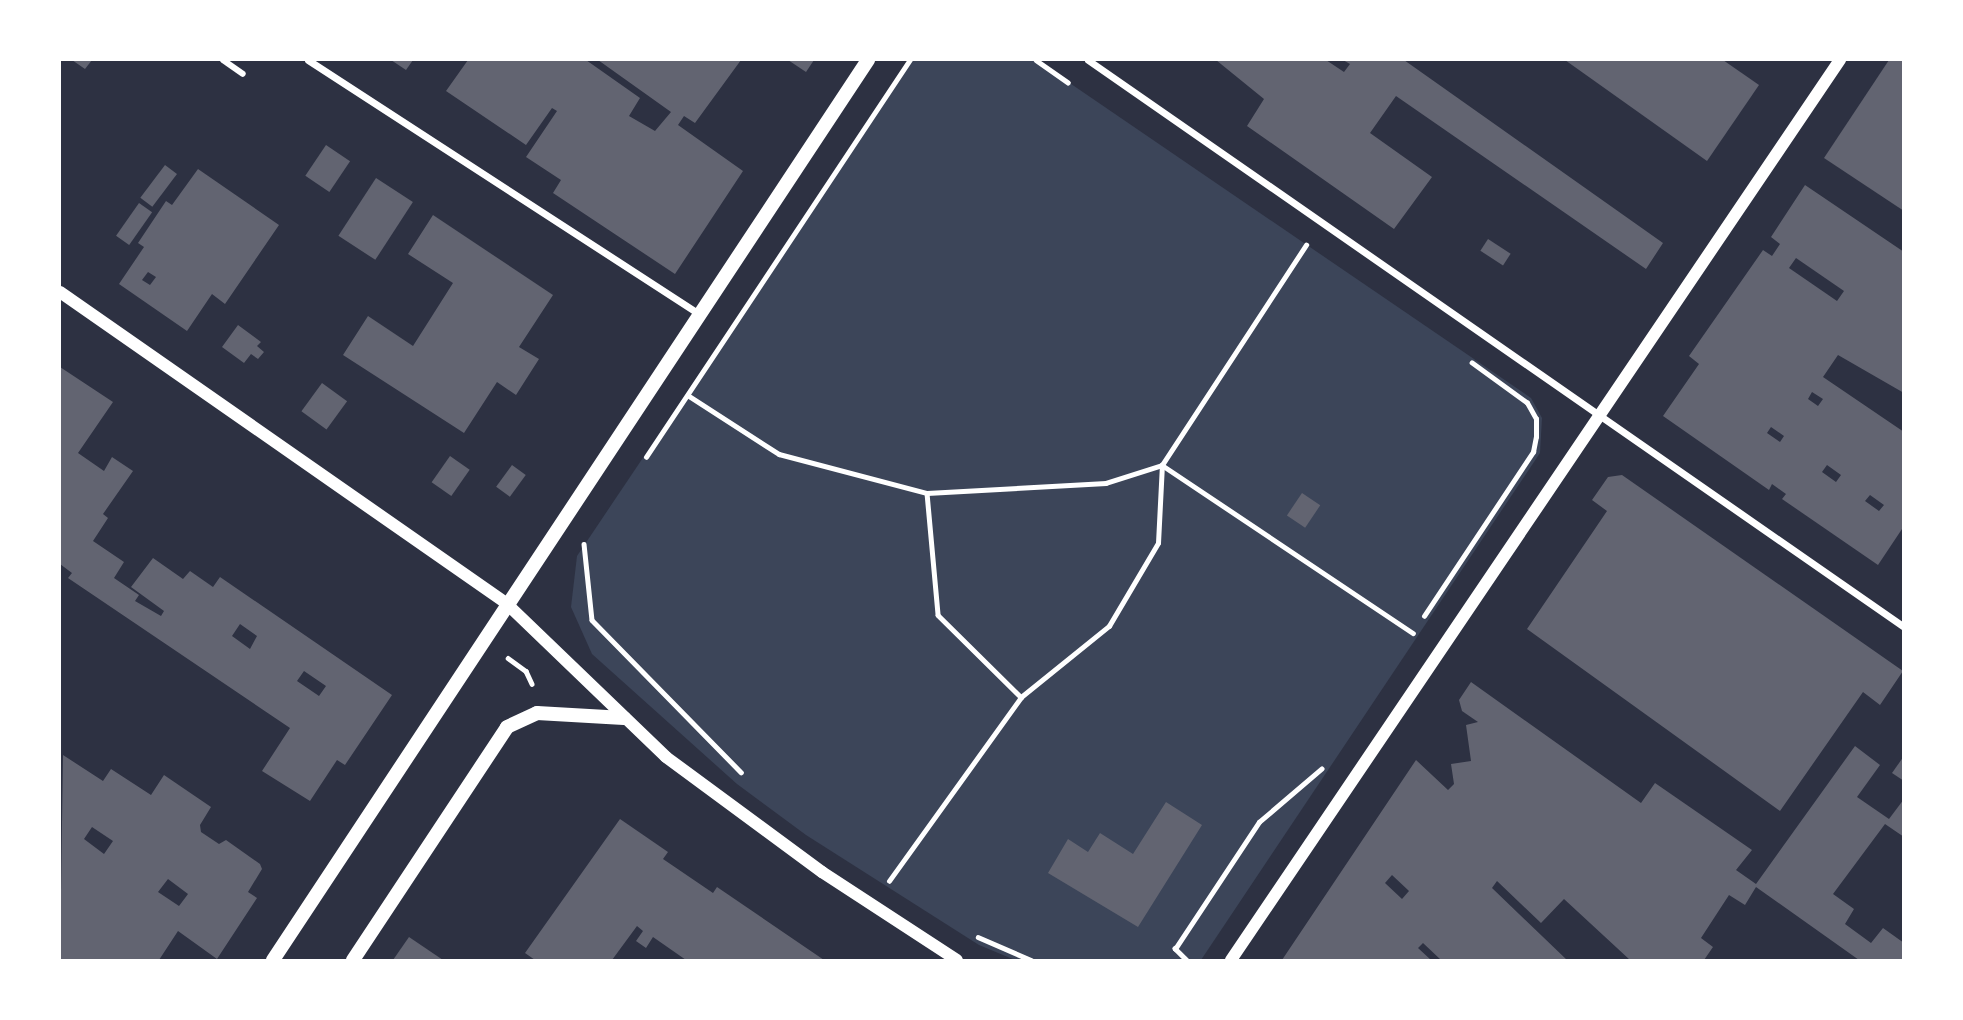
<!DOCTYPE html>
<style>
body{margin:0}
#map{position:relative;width:1963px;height:1020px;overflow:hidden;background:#2d3142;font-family:"DM Sans",sans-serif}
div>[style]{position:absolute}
.green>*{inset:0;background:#3c4559}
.building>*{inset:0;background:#626471;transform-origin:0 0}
.path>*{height:4.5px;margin:-2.25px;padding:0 2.25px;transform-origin:2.25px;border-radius:2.25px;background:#fff}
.pedestrian>*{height:6px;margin:-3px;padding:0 3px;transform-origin:3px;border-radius:3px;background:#fff}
.minor>*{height:7px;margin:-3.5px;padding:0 3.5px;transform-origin:3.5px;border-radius:3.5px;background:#fff}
.tertiary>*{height:12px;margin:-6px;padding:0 6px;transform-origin:6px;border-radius:6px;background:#fff}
.secondary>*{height:14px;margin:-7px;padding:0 7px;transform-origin:7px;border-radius:7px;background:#fff}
span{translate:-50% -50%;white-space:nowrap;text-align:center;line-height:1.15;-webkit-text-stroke:7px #fff;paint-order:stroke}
.frame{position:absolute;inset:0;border:61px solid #fff;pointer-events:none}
</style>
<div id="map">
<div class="green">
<i style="clip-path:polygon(910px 60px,1036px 60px,1531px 398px,1542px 418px,1540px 453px,1201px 960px,1015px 960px,979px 945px,806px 835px,737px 784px,592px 654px,571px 607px,577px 556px)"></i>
</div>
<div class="building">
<i style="clip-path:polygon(72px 60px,92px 60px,85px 69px)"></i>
<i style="clip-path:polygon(391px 60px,413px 60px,406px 70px)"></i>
<i style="clip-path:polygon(468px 60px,586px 60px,640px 98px,629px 116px,655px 131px,671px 112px,598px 60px,741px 60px,695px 123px,684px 116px,678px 125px,743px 171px,675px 274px,553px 193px,561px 180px,526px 157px,557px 111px,552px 108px,526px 145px,446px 91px)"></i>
<i style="clip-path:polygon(788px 60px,814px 60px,806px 72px)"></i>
<i style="clip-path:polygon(1216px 60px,1326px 60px,1344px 72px,1350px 64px,1343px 60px,1404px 60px,1663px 243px,1646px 269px,1396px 96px,1370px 133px,1432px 177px,1394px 229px,1247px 126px,1264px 99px)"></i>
<i style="clip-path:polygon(1565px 60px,1723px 60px,1759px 85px,1707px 161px)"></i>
<i style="clip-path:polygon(1889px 60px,1904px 60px,1904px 211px,1824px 158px)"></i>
<i style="left:326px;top:145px;width:29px;height:37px;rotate:34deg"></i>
<i style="left:165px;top:165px;width:15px;height:41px;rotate:37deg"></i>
<i style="clip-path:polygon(evenodd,198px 169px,279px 225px,225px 304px,212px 294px,187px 331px,119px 284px,144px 247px,138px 243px,166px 201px,172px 205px,198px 169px,148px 272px,156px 277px,150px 285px,142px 280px,148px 272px)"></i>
<i style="left:376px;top:178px;width:44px;height:69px;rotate:33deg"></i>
<i style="clip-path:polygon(evenodd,1805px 185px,1904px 252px,1904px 393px,1838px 355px,1823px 377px,1904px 432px,1904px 526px,1878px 565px,1782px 499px,1786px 494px,1772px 484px,1769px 490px,1663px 416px,1699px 364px,1689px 356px,1763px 250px,1772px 256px,1780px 244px,1771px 237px,1805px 185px,1796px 258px,1844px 291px,1837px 301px,1789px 268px,1796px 258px,1805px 185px,1812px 392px,1823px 399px,1818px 406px,1808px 399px,1812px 392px,1805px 185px,1771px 427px,1784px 436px,1780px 442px,1767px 433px,1771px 427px,1805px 185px,1827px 465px,1841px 475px,1836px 482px,1822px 472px,1827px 465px,1805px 185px,1870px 495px,1884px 505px,1879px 511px,1865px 501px,1870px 495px)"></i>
<i style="left:139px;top:203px;width:16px;height:40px;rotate:35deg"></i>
<i style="clip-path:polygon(433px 215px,553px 295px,519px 347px,539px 359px,516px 395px,497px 382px,464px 433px,343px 355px,368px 316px,413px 346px,453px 283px,408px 254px)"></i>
<i style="left:1488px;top:239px;width:27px;height:14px;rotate:33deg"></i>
<i style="clip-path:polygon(238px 325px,261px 342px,257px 346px,264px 352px,258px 359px,251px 354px,244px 363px,222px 347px)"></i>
<i style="clip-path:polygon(evenodd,60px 367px,113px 402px,78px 453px,104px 471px,112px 457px,133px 471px,103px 514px,108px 518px,93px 541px,124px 562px,114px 578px,139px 595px,135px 601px,161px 616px,164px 611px,131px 587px,153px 558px,183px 579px,190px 571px,213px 587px,220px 577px,392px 695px,345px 765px,337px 760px,310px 801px,262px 771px,290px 728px,68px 578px,72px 573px,60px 564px,60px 367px,240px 624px,257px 636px,250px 649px,232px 636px,240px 624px,60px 367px,304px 671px,326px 686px,319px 696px,297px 681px,304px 671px)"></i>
<i style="left:322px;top:383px;width:31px;height:35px;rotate:36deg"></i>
<i style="left:450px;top:456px;width:24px;height:32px;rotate:35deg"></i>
<i style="left:512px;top:465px;width:17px;height:27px;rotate:36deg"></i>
<i style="clip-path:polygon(1622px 475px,1903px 671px,1880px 705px,1863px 692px,1780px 811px,1527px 629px,1607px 511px,1592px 500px,1608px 477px)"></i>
<i style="left:1302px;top:493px;width:22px;height:27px;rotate:34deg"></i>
<i style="clip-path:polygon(evenodd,1471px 682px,1641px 803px,1655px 783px,1752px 850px,1736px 870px,1756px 884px,1855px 746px,1880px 765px,1857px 797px,1889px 819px,1904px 799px,1904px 837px,1885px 824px,1833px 894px,1854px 909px,1845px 924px,1871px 943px,1883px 928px,1904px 943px,1904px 960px,1859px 960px,1756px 887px,1745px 905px,1729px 895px,1701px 938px,1713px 947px,1704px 960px,1630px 960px,1564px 899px,1541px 923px,1497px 881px,1492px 888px,1567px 960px,1441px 960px,1423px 943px,1418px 948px,1431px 960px,1282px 960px,1416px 760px,1448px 790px,1454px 784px,1451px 764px,1471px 761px,1466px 725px,1478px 722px,1462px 711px,1459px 700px,1471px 682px,1392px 875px,1409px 891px,1402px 899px,1385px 883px,1392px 875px)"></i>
<i style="clip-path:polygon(evenodd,63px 755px,103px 781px,111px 769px,151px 795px,164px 775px,211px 807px,200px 825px,201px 832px,219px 844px,226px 840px,260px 864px,262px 869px,248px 892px,257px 898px,217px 959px,178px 931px,159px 960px,60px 960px,63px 755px,92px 827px,113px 841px,104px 854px,84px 839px,92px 827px,63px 755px,168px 879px,188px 894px,179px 906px,158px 892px,168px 879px)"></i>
<i style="clip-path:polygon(1904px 756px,1904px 781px,1892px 773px)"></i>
<i style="clip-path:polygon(1166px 802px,1202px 825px,1138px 927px,1048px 873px,1068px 839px,1088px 852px,1100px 833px,1133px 854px)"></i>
<i style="clip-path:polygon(620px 819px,668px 852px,663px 859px,713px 893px,717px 887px,824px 960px,686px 960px,653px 937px,646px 948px,636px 941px,643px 931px,637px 926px,612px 960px,535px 960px,525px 953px)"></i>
<i style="clip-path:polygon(409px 937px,443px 960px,393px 960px)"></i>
</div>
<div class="path">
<i style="left:1036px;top:60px;width:39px;rotate:35deg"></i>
<i style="left:689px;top:396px;width:107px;rotate:32.8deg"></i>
<i style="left:779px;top:454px;width:153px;rotate:14.8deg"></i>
<i style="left:927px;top:493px;width:179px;rotate:-3.2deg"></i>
<i style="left:1106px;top:483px;width:59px;rotate:-17.8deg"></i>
<i style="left:1162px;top:465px;width:302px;rotate:33.8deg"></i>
<i style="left:646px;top:457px;width:477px;rotate:-56.4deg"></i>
<i style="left:927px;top:493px;width:122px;rotate:84.8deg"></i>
<i style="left:938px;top:615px;width:117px;rotate:44.7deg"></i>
<i style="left:584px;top:544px;width:76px;rotate:84deg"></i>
<i style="left:592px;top:620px;width:213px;rotate:45.6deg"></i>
<i style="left:1424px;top:616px;width:197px;rotate:-56.4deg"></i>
<i style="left:1533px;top:452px;width:15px;rotate:-79deg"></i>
<i style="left:1536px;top:437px;width:18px;rotate:-90deg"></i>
<i style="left:1536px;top:419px;width:18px;rotate:-119deg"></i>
<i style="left:1527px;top:403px;width:68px;rotate:-144deg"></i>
<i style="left:508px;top:658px;width:22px;rotate:36deg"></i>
<i style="left:526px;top:671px;width:14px;rotate:65deg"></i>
<i style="left:889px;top:881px;width:226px;rotate:-54.3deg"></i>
<i style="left:1021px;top:697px;width:113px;rotate:-38.9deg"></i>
<i style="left:1109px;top:626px;width:96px;rotate:-59.4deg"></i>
<i style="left:1158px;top:543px;width:78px;rotate:-87.1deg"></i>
<i style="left:1162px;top:465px;width:263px;rotate:-56.8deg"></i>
<i style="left:978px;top:937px;width:58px;rotate:23.5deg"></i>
<i style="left:1186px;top:960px;width:16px;rotate:-135deg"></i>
<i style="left:1175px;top:949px;width:152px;rotate:-56.5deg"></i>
<i style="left:1259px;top:822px;width:82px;rotate:-40.5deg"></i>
</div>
<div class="pedestrian">
<i style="left:223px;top:60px;width:24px;rotate:35deg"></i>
</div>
<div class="minor">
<i style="left:308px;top:60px;width:468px;rotate:33deg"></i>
<i style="left:1088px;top:60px;width:994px;rotate:34.79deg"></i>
</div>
<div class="tertiary">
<i style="left:60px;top:292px;width:544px;rotate:34.89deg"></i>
<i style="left:506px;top:603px;width:222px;rotate:43.9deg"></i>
<i style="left:666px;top:757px;width:194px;rotate:36.4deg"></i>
<i style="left:822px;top:872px;width:161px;rotate:33.1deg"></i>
<i style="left:1231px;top:960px;width:1087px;rotate:-55.92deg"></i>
</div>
<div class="secondary">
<i style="left:273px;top:960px;width:1079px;rotate:-56.53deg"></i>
<i style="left:353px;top:960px;width:279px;rotate:-56.5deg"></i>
<i style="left:507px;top:727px;width:33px;rotate:-25deg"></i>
<i style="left:537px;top:713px;width:87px;rotate:3.3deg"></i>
</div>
<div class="frame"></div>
</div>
